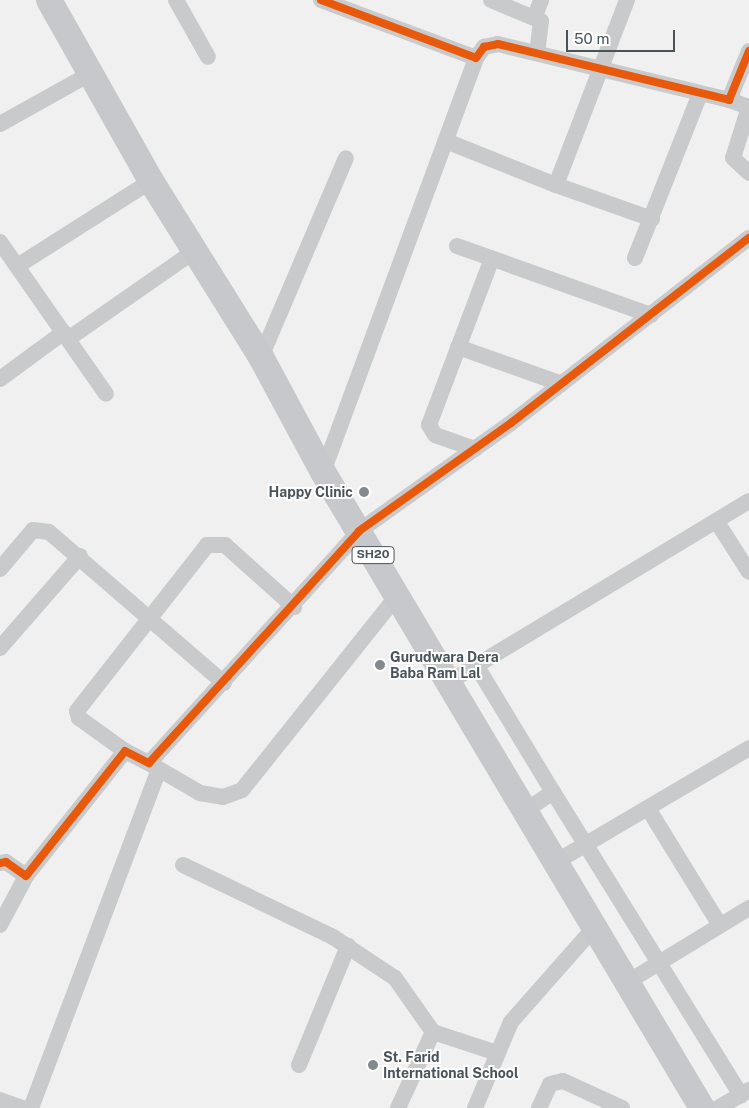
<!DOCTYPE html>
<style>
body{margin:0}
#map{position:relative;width:749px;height:1108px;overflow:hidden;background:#f0f0f0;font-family:"Public Sans",sans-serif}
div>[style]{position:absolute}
.street>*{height:16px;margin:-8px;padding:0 8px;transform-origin:8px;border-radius:8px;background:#c8cacb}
.primary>*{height:26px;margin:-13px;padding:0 13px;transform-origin:13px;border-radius:13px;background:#c6c8cb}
.cycleway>*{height:8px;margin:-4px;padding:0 4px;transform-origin:4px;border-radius:4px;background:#e8590c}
.dots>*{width:14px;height:14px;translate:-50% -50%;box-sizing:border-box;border:2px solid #fff;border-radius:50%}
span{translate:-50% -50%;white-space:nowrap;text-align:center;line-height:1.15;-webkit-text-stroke:4px #fff;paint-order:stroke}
.shield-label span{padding:1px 4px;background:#fff;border:1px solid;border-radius:4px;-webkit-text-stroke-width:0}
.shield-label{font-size:12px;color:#49535a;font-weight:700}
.poi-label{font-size:14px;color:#49535a;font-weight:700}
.right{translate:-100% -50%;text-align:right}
.left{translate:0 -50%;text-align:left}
.scale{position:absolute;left:566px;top:30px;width:109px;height:22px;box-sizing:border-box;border:2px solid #49535a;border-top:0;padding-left:6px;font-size:15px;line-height:18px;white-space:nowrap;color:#49535a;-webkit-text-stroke:4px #fff;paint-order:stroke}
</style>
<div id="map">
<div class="street">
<i style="left:176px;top:0;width:65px;rotate:60.7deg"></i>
<i style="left:321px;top:0;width:165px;rotate:20.5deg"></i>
<i style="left:476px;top:58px;width:14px;rotate:-54deg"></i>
<i style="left:484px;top:47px;width:14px;rotate:-12deg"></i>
<i style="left:498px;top:44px;width:238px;rotate:13.6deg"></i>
<i style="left:729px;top:100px;width:53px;rotate:-67.8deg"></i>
<i style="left:491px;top:0;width:54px;rotate:22.8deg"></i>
<i style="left:541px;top:21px;width:31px;rotate:97deg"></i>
<i style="left:535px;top:16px;width:17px;rotate:-69deg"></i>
<i style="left:729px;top:100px;width:21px;rotate:19deg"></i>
<i style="left:749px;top:107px;width:53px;rotate:107.4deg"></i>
<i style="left:733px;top:158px;width:22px;rotate:43deg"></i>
<i style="left:0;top:124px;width:101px;rotate:-29.1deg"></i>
<i style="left:446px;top:141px;width:118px;rotate:21.8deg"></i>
<i style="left:556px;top:185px;width:198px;rotate:-69deg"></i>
<i style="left:556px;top:185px;width:102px;rotate:19.5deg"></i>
<i style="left:0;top:242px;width:185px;rotate:55.1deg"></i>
<i style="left:457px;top:246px;width:206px;rotate:19.6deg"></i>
<i style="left:635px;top:258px;width:174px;rotate:-68.4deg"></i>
<i style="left:19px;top:265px;width:156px;rotate:-32.5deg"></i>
<i style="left:68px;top:339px;width:152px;rotate:-34.8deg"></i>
<i style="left:458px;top:347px;width:110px;rotate:19.6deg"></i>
<i style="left:261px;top:357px;width:216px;rotate:-66.9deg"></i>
<i style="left:0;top:379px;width:79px;rotate:-36.3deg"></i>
<i style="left:475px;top:449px;width:42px;rotate:-160.7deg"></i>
<i style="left:435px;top:435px;width:12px;rotate:-121deg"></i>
<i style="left:429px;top:425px;width:178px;rotate:-69.3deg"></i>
<i style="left:323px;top:472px;width:441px;rotate:-69.7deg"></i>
<i style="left:717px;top:522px;width:59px;rotate:57.4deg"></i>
<i style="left:0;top:569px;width:51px;rotate:-49.8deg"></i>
<i style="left:33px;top:530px;width:16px;rotate:7deg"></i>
<i style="left:49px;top:532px;width:231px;rotate:40.8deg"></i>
<i style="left:0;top:648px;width:122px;rotate:-49deg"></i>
<i style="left:476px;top:665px;width:149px;rotate:58.8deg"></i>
<i style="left:449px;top:682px;width:350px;rotate:-31.1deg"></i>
<i style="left:125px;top:751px;width:57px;rotate:-144.3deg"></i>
<i style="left:79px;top:718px;width:7px;rotate:-106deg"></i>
<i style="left:77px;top:711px;width:211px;rotate:-51.9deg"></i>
<i style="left:207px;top:545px;width:18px"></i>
<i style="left:225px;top:545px;width:93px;rotate:41.9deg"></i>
<i style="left:152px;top:765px;width:56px;rotate:30.3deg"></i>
<i style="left:200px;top:793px;width:23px;rotate:10deg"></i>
<i style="left:223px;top:797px;width:20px;rotate:-20deg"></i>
<i style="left:242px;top:790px;width:248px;rotate:-51.4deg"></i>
<i style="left:649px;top:810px;width:134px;rotate:58.4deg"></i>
<i style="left:525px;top:811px;width:34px;rotate:-34deg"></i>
<i style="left:553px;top:792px;width:357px;rotate:58.2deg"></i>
<i style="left:0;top:863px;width:6px;rotate:-9deg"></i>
<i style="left:6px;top:862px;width:24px;rotate:35deg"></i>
<i style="left:26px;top:876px;width:159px;rotate:-51.6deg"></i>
<i style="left:125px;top:751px;width:27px;rotate:27deg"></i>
<i style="left:149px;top:763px;width:313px;rotate:-47.8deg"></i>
<i style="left:359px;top:531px;width:186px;rotate:-35.4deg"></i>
<i style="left:511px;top:423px;width:301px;rotate:-37.9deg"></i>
<i style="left:554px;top:863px;width:226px;rotate:-30.5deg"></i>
<i style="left:183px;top:865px;width:166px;rotate:25.6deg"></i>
<i style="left:333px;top:937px;width:74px;rotate:33.5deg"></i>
<i style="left:395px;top:978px;width:66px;rotate:54.9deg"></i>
<i style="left:433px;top:1032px;width:67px;rotate:18.2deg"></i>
<i style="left:0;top:925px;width:55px;rotate:-62deg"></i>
<i style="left:626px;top:983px;width:144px;rotate:-31.4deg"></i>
<i style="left:299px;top:1065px;width:129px;rotate:-67.6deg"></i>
<i style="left:0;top:1100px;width:23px;rotate:20deg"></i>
<i style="left:31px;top:1108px;width:361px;rotate:-69.3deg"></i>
<i style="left:398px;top:1108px;width:84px;rotate:-65.3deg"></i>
<i style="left:475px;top:1108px;width:93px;rotate:-67.3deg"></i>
<i style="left:511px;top:1022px;width:124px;rotate:-48.6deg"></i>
<i style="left:539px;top:1108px;width:26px;rotate:-65deg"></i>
<i style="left:550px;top:1084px;width:13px;rotate:-13deg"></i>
<i style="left:563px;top:1081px;width:65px;rotate:24.6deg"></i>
<i style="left:718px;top:1108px;width:36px;rotate:-30deg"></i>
</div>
<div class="primary">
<i style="left:49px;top:0;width:208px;rotate:60.6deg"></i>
<i style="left:151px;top:181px;width:208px;rotate:58deg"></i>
<i style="left:261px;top:357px;width:131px;rotate:61.7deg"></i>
<i style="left:323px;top:472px;width:740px;rotate:59.21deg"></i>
</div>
<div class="cycleway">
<i style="left:321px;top:0;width:165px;rotate:20.5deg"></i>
<i style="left:476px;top:58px;width:14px;rotate:-54deg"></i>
<i style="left:484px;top:47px;width:14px;rotate:-12deg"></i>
<i style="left:498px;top:44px;width:238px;rotate:13.6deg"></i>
<i style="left:729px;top:100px;width:53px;rotate:-67.8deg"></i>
<i style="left:0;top:863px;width:6px;rotate:-9deg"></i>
<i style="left:6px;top:862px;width:24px;rotate:35deg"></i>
<i style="left:26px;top:876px;width:159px;rotate:-51.6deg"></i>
<i style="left:125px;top:751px;width:27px;rotate:27deg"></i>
<i style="left:149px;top:763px;width:313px;rotate:-47.8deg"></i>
<i style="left:359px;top:531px;width:186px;rotate:-35.4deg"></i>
<i style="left:511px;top:423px;width:301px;rotate:-37.9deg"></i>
</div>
<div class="dots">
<i style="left:364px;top:492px;background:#838a8e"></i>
<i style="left:380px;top:665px;background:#838a8e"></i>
<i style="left:373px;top:1065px;background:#838a8e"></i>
</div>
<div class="shield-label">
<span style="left:373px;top:555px">SH20</span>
</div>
<div class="poi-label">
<span class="right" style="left:353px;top:492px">Happy Clinic</span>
<span class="left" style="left:390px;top:665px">Gurudwara Dera<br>Baba Ram Lal</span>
<span class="left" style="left:383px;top:1065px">St. Farid<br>International School</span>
</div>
<div class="scale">50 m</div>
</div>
